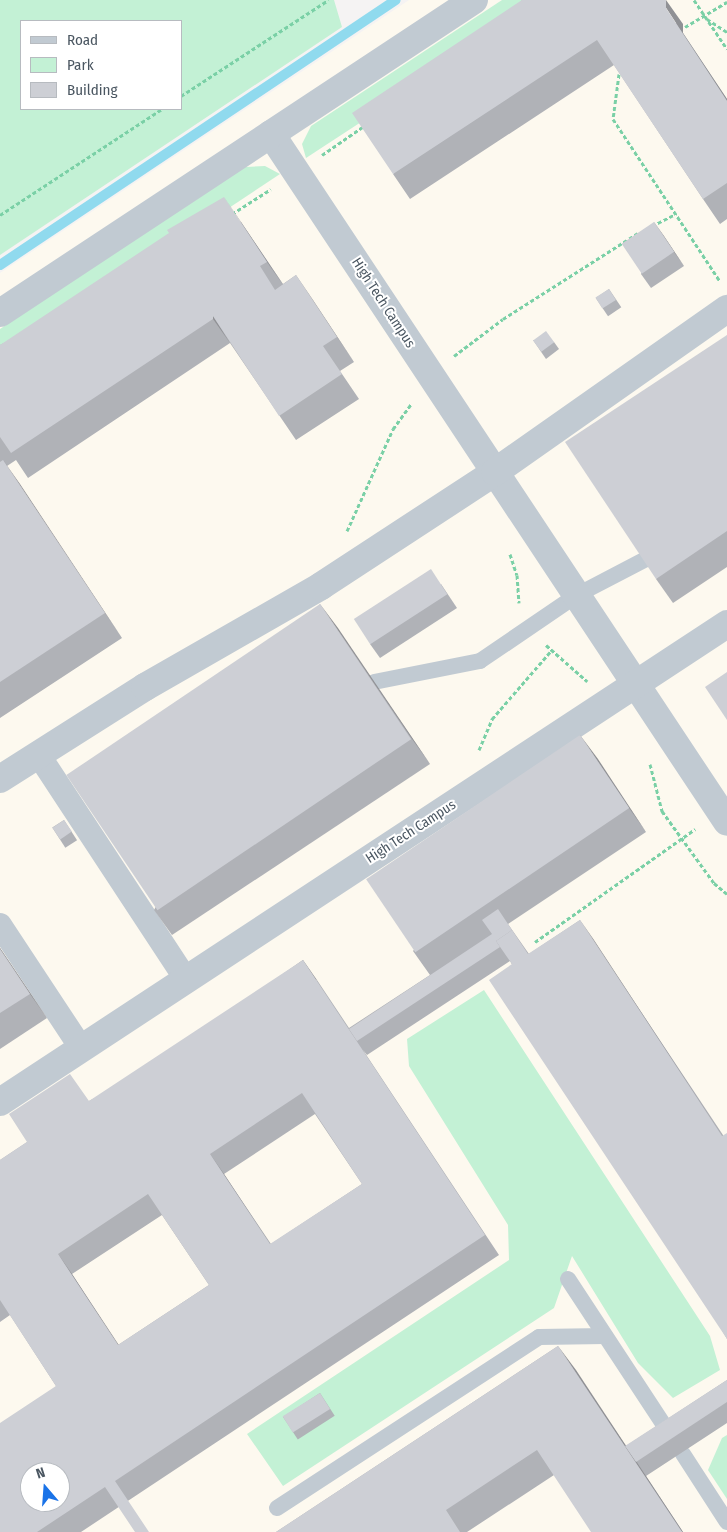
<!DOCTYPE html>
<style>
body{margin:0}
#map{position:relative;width:727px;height:1532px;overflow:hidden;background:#f5f3f3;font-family:"Fira Sans Condensed",sans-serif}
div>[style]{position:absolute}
.commercial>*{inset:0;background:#fdf9ef}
.green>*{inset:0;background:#c3f1d5}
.stream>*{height:10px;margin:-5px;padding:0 5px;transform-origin:5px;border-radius:5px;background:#90daee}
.path>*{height:3px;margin-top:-1.5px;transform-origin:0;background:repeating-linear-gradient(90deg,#7ad0a6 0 4px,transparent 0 6.5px)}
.service>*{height:16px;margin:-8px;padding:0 8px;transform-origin:8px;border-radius:8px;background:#c1cad2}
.pedestrian>*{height:24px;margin:-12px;padding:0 12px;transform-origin:12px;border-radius:12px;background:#c1cad2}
.minor>*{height:28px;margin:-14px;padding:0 14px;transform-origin:14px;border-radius:14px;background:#c1cad2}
.tertiary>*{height:28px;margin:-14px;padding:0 14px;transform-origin:14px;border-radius:14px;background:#c1cad2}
.wall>*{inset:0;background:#b0b2b7;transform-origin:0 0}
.shaded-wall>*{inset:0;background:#909195;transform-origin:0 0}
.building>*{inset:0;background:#cdcfd5;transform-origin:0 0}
span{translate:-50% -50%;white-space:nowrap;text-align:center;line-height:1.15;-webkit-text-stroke:4px #fff;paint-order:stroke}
.street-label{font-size:14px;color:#4a5661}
.legend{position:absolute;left:20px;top:20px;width:162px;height:90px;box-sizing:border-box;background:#fff;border:1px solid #b7bbc0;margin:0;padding:6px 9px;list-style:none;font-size:15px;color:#4a5661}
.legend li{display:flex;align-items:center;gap:10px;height:25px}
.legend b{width:25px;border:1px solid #b7bbc0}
.north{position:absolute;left:20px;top:1462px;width:50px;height:50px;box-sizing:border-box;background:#fff;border:1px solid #b7bbc0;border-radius:50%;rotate:342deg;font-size:14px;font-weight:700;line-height:20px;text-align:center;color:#4a5661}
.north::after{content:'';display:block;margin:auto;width:18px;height:22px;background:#1a73e8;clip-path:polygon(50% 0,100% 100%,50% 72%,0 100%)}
</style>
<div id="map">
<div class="commercial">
<i style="clip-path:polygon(evenodd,409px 0,727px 0,727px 1532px,0 1532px,0 273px,409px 0,30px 1472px,60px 1472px,60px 1502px,30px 1502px,30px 1472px)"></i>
</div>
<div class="green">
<i style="clip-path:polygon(evenodd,0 0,334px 0,342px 27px,0 255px,0 0,21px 21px,181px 21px,181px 109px,21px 109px,21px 21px)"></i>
<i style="clip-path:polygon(502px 0,548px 0,306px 158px,302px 144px,311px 126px)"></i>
<i style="clip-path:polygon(265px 166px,280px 174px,0 360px,0 329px,245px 167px)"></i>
<i style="clip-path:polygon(484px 990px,710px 1336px,720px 1370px,673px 1398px,638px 1363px,572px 1256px,554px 1308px,283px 1486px,247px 1434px,509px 1260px,508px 1225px,409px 1066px,407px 1039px)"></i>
<i style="clip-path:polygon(727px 1435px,727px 1499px,708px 1470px,722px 1438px)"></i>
</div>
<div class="stream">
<i style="left:0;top:265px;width:476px;rotate:-33.8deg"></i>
</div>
<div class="path">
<i style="left:694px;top:0;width:59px;rotate:56deg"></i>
<i style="left:707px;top:19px;width:24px;rotate:33deg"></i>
<i style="left:685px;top:27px;width:49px;rotate:-30.8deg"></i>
<i style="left:619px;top:74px;width:45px;rotate:97.6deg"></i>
<i style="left:613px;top:119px;width:193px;rotate:56.6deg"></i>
<i style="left:181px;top:96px;width:176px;rotate:-33.1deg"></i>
<i style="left:322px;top:155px;width:51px;rotate:-34.6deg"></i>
<i style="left:232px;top:214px;width:46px;rotate:-32.7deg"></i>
<i style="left:0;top:215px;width:194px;rotate:-33.2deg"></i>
<i style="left:652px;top:226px;width:27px;rotate:-27deg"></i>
<i style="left:454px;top:356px;width:61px;rotate:-37.1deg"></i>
<i style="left:503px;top:319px;width:160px;rotate:-32.5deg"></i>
<i style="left:347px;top:531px;width:112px;rotate:-65.7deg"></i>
<i style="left:393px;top:429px;width:32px;rotate:-54deg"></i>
<i style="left:510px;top:554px;width:22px;rotate:72deg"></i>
<i style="left:517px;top:575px;width:28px;rotate:86deg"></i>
<i style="left:546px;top:645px;width:55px;rotate:41.3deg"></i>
<i style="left:479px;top:750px;width:34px;rotate:-67deg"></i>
<i style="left:492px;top:719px;width:90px;rotate:-49.1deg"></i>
<i style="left:650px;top:764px;width:49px;rotate:75.7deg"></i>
<i style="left:662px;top:811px;width:89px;rotate:54.2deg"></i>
<i style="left:714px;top:883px;width:17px;rotate:40deg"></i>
<i style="left:535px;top:942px;width:196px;rotate:-35.2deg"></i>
</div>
<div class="service">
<i style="left:374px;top:682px;width:108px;rotate:-11.2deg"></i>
<i style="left:480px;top:661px;width:117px;rotate:-34.2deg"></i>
<i style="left:577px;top:595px;width:76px;rotate:-27.6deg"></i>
<i style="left:568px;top:1279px;width:188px;rotate:56.7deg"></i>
<i style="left:683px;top:1454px;width:81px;rotate:57.1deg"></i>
<i style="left:277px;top:1508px;width:313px;rotate:-33.1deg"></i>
<i style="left:539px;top:1337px;width:66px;rotate:-0.9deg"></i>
</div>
<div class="pedestrian">
<i style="left:38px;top:754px;width:268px;rotate:56.7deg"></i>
<i style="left:0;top:925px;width:147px;rotate:56.6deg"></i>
</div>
<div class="minor">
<i style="left:271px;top:134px;width:825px;rotate:56.46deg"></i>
<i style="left:0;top:779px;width:172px;rotate:-32.4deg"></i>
<i style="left:145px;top:687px;width:203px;rotate:-29.8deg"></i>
<i style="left:321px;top:586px;width:208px;rotate:-33.2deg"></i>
<i style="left:495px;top:472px;width:284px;rotate:-35.1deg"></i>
<i style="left:0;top:1102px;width:870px;rotate:-33.32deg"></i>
</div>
<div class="tertiary">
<i style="left:0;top:313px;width:568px;rotate:-33.44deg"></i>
</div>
<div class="wall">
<i style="clip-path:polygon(522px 0,683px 24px,683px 33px,727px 99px,727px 219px,720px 224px,703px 199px,614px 65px,410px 199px,393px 174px)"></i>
<i style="clip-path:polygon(241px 222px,283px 284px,296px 275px,354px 362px,340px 371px,359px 399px,296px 440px,230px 343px,28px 478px,16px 460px,7px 466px,122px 638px,0 718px,0 345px)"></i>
<i style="clip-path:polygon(654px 222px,684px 266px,651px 288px,641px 274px)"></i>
<i style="left:609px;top:289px;width:22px;height:16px;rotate:56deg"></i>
<i style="clip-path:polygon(727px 335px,727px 567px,673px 603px,656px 579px)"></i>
<i style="clip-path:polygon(533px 340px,554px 342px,559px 349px,546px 359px)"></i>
<i style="clip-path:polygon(441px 584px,457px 608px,380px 658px,370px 644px)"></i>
<i style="clip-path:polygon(320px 604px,430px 764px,172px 935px,154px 910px)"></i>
<i style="clip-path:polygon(evenodd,580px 735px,646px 832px,508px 924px,529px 954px,580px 920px,723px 1135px,727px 1339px,510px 961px,367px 1055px,363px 1050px,499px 1255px,81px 1532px,0 1532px,56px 1386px,10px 1315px,0 1322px,0 1160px,89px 1101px,317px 980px,349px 1028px,430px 975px,413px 951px,580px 735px,315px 1114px,362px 1184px,271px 1244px,224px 1174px,315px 1114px,580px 735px,162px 1215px,209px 1285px,118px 1345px,72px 1274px,162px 1215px)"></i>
<i style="left:64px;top:820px;width:24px;height:14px;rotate:57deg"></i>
<i style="clip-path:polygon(0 948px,47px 1018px,0 1049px)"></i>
<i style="clip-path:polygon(558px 1346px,626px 1446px,727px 1380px,727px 1423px,646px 1476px,683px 1532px,554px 1475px,467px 1532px,276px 1532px)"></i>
<i style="left:320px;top:1393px;width:27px;height:44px;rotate:57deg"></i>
</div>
<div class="shaded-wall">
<i style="clip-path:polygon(661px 0,666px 0,683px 24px,683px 33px,727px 99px,727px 101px)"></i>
<i style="clip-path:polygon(224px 197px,241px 222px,284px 286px,267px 262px)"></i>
<i style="clip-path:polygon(654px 222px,664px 236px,684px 266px,674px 252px)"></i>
<i style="clip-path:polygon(296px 275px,313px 300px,354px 362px,337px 337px)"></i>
<i style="clip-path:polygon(213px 316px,230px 343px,213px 319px)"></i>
<i style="clip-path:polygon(3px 460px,20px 484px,122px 638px,105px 613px)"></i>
<i style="clip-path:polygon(320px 604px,338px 628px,430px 764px,412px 739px)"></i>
<i style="clip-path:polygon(580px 735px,598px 759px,646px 832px,629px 808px)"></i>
<i style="clip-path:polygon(580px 920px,594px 940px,727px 1143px)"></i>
<i style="clip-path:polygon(0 948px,47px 1018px,30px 994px,0 949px)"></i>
<i style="left:303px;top:960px;width:24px;height:330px;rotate:55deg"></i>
<i style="clip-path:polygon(210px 1154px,224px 1174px,284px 1265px)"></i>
<i style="clip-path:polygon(58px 1254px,72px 1274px,132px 1365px,118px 1345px)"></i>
<i style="clip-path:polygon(558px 1346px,576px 1370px,683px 1532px,682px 1532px)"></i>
</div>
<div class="building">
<i style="clip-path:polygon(522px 0,666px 0,666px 8px,727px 101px,727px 183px,703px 199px,597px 40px,393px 174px,352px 113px)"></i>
<i style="clip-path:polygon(224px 197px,267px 262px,260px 266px,275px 290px,296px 275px,337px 337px,323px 346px,342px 374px,279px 416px,213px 316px,213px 319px,11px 453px,0 437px,0 345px,169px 233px,167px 230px)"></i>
<i style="left:654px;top:222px;width:36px;height:39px;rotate:56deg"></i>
<i style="left:609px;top:289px;width:13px;height:16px;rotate:58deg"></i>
<i style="left:546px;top:331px;width:14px;height:16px;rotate:54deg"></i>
<i style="clip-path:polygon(727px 335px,727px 531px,656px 579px,565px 442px)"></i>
<i style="clip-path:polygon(3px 460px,105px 613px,0 682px,0 462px)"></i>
<i style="left:431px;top:569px;width:30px;height:92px;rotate:57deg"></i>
<i style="left:320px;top:604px;width:163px;height:306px;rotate:56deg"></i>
<i style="clip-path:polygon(727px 672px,727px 720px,705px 687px)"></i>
<i style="left:580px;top:735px;width:88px;height:258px;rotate:56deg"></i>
<i style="left:64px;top:820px;width:14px;height:14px;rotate:56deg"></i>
<i style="clip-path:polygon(498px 909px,516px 936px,512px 930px,496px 941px,500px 947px,357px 1041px,349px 1029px,492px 934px,482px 920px)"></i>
<i style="clip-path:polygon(580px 920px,722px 1136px,727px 1133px,727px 1339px,489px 980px,512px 964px,496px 941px,512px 930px,528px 954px)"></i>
<i style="clip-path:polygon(0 949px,30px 994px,0 1013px)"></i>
<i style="clip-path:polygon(evenodd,303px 960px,485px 1235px,115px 1481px,149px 1532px,135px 1532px,105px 1487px,37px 1532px,0 1532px,0 1423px,56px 1386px,0 1300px,0 1160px,27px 1142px,9px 1114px,70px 1074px,89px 1101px,303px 960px,302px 1093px,362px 1184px,270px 1244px,210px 1154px,302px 1093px,303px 960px,148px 1194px,209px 1285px,118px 1345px,58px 1254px,148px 1194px,303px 960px,30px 1472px,60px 1472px,60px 1502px,30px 1502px,30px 1472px)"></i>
<i style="clip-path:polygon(558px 1346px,682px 1532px,591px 1532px,537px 1450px,446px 1510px,460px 1532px,276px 1532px)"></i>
<i style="clip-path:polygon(727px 1380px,727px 1402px,636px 1462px,625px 1446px)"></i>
<i style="left:320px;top:1393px;width:19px;height:44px;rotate:58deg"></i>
</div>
<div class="street-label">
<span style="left:383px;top:303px;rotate:57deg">High Tech Campus</span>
<span style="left:411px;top:832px;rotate:-33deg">High Tech Campus</span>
</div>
<ul class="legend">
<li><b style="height:6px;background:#c1cad2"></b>Road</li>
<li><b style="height:14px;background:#c3f1d5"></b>Park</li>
<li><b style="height:14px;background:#cdcfd5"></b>Building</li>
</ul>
<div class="north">N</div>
</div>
